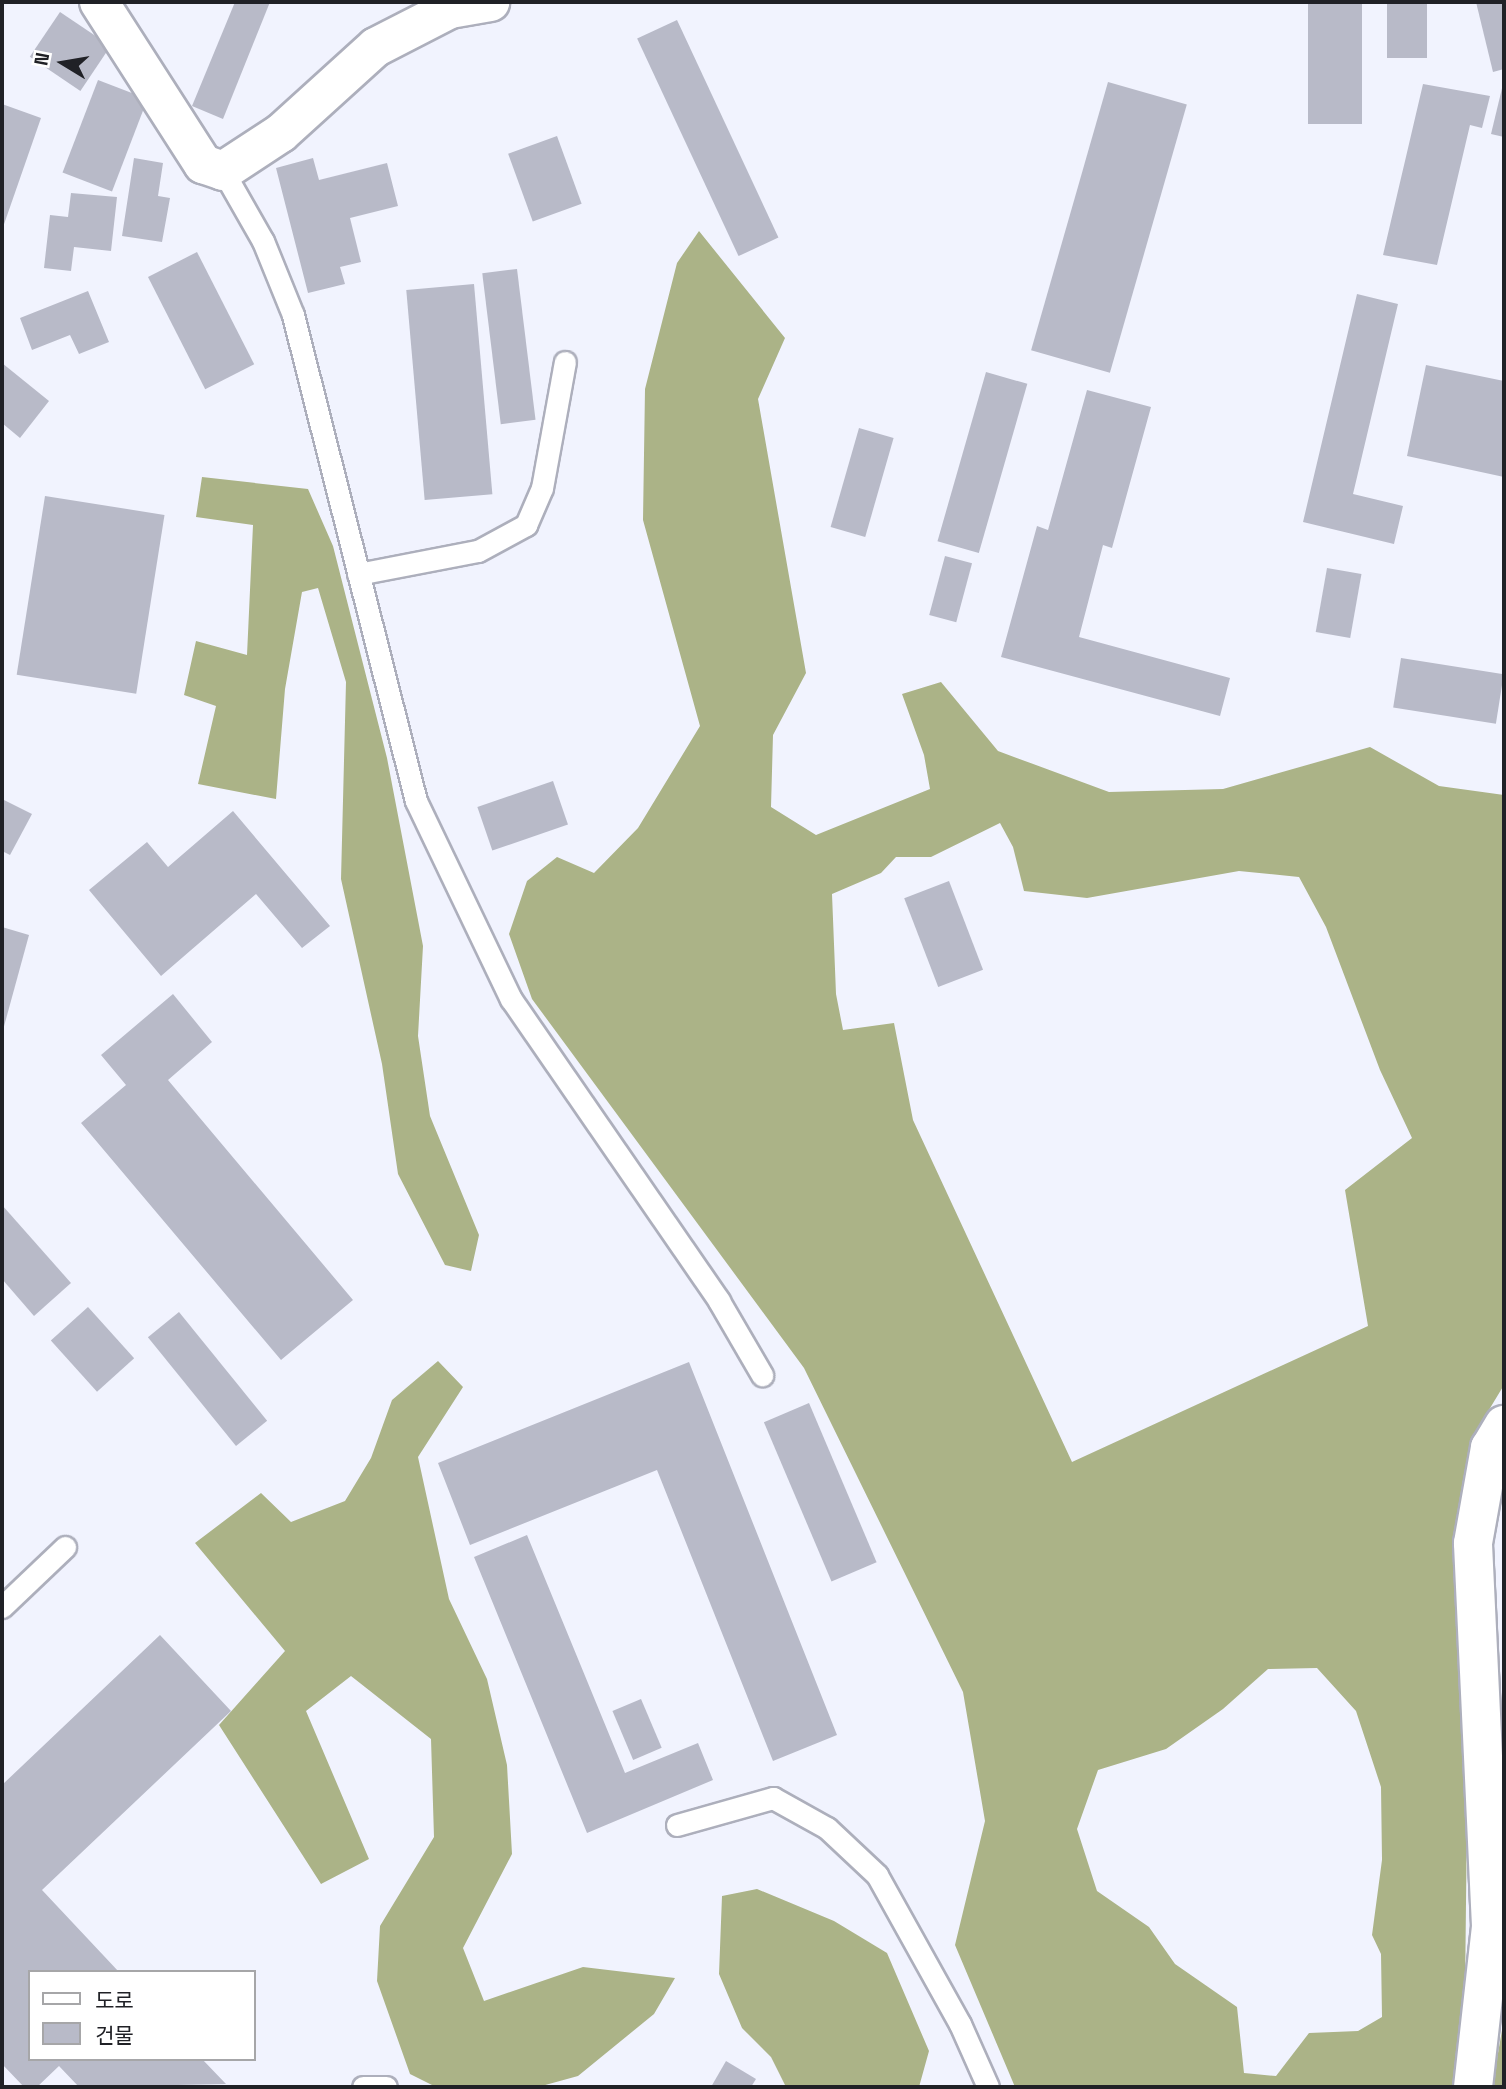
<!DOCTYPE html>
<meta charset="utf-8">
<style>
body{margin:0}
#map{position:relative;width:1506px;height:2089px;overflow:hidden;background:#f1f3fe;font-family:"Space Grotesk","Noto Sans KR",sans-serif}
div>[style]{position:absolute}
.forest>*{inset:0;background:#abb387}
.building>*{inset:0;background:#b8bac8;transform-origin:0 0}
.roads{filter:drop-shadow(2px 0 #adafbc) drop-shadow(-2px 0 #adafbc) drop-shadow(0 2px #adafbc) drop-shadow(0 -2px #adafbc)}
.lane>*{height:21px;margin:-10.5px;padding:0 10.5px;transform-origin:10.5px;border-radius:10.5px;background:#fff}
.street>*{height:38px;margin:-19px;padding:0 19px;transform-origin:19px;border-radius:19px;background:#fff}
span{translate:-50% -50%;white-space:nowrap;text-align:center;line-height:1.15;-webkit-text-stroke:5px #fff;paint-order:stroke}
.frame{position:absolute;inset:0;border:4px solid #202126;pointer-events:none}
.legend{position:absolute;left:28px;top:1970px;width:228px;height:91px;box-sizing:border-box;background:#fff;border:2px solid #a6a6a8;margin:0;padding:9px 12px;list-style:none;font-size:21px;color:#202126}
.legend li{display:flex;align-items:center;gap:14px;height:35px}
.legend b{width:35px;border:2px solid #a6a6a8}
.north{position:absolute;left:28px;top:28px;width:70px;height:70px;-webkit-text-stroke:5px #fff;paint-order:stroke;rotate:281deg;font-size:19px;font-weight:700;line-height:28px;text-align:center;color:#202126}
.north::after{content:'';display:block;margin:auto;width:24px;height:32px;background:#202126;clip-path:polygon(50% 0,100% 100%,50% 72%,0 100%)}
</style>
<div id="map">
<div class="forest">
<i style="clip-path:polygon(evenodd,699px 231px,785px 338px,758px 399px,806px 673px,773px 735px,771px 807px,816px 835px,930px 789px,924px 755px,902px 694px,941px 682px,998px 751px,1109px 792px,1223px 789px,1370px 747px,1439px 786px,1504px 795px,1504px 1385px,1475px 1433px,1461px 1563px,1468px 1723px,1465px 1993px,1456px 2087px,1015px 2087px,955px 1945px,985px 1821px,963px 1692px,804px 1368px,532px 999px,509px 934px,527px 881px,557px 857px,594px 873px,638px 828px,700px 726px,643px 520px,645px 389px,677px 263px,699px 231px,1000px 823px,1013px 847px,1024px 891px,1087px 898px,1239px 871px,1299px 877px,1326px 927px,1380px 1070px,1412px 1138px,1345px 1190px,1368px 1326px,1072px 1462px,913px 1120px,894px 1023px,843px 1030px,836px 994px,832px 894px,881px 873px,896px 857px,931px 857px,1000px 823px,699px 231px,1317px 1668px,1356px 1711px,1381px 1787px,1382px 1860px,1372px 1935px,1381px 1954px,1382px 2017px,1358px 2031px,1309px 2033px,1276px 2076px,1244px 2073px,1237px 2007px,1175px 1964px,1149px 1927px,1097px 1891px,1077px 1829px,1098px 1770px,1166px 1749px,1223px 1709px,1268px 1669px,1317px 1668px)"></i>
<i style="clip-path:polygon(202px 477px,308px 489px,333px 546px,387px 758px,423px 946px,418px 1036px,430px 1116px,479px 1235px,471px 1271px,445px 1265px,398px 1174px,382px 1064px,341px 879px,346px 682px,318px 588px,302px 592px,285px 689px,276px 799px,198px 784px,216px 706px,184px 695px,196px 641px,247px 655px,253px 525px,196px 517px)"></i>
<i style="clip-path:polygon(438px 1361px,463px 1387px,418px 1457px,449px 1599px,487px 1679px,507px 1765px,512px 1854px,463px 1948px,484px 2001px,583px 1967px,675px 1978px,654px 2014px,578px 2076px,538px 2087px,436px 2087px,410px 2074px,377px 1981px,380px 1926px,434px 1837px,431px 1739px,351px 1676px,306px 1711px,369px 1859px,321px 1884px,219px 1725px,285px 1651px,195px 1543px,261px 1493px,291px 1522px,345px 1501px,371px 1458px,392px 1400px)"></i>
<i style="clip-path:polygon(757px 1889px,834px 1921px,887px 1953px,929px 2051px,919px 2087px,786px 2087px,771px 2057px,742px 2028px,719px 1974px,722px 1896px)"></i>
<i style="clip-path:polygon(1504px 2019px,1504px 2087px,1492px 2087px)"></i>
</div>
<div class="building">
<i style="clip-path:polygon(235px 2px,270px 2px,223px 119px,192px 106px)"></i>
<i style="left:1308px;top:2px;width:54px;height:122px"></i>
<i style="left:1387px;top:2px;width:40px;height:56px"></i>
<i style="clip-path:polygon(1476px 2px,1504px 2px,1504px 69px,1493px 72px)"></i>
<i style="left:60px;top:12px;width:61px;height:54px;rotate:34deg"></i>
<i style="left:677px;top:20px;width:240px;height:44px;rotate:65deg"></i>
<i style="left:98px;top:80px;width:53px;height:99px;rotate:21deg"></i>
<i style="clip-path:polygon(1504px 80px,1504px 137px,1491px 134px)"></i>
<i style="left:1108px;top:82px;width:82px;height:279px;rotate:16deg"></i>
<i style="clip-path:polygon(1423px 84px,1490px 96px,1482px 128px,1470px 125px,1437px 265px,1383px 255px)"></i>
<i style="clip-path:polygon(2px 104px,41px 118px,2px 230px)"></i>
<i style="left:557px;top:136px;width:72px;height:52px;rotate:70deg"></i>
<i style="clip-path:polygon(134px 158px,163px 163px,158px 196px,170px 198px,162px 242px,122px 236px)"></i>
<i style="clip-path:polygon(313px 158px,319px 180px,387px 163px,398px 206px,350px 218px,361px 262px,340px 267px,345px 284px,308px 293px,276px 168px)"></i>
<i style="clip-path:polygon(71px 193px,117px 197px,111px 251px,74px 247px,71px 271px,44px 268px,50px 215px,68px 217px)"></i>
<i style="left:197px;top:252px;width:126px;height:55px;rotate:63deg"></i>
<i style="left:517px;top:269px;width:152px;height:35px;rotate:83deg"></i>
<i style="left:474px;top:284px;width:211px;height:68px;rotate:85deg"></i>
<i style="clip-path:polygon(88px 291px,109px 342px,79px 354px,70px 335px,32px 350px,20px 318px)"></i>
<i style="clip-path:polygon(1357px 294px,1398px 304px,1353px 494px,1403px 506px,1394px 544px,1303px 522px)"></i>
<i style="clip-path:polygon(2px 363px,49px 401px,20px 438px,2px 423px)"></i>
<i style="clip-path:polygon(1426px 365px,1504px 381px,1504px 477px,1407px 456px)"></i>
<i style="left:986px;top:372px;width:43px;height:176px;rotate:16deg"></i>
<i style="clip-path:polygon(1087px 390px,1151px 407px,1112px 548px,1103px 545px,1079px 637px,1230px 678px,1220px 716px,1001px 657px,1037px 526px,1048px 530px)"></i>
<i style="left:859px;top:428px;width:36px;height:103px;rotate:16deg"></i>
<i style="left:45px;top:496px;width:121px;height:181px;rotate:9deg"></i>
<i style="left:945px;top:556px;width:28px;height:61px;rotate:15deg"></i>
<i style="left:1327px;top:568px;width:35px;height:65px;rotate:10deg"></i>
<i style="left:1401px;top:658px;width:104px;height:50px;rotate:9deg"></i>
<i style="left:553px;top:781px;width:46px;height:80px;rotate:71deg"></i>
<i style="clip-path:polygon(2px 799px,32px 814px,10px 855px,2px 851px)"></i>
<i style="clip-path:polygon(233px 811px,330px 926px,302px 948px,256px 894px,161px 976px,89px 890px,147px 842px,168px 867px)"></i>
<i style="left:949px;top:881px;width:95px;height:48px;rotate:69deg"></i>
<i style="clip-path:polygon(2px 927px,29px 935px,3px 1030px,2px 1030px)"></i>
<i style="clip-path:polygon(173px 994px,212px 1042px,168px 1080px,353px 1300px,281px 1360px,81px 1123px,126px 1085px,101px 1055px)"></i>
<i style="clip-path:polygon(2px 1205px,71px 1283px,34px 1316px,2px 1279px)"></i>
<i style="left:88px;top:1307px;width:69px;height:50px;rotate:48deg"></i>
<i style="left:179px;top:1312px;width:140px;height:40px;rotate:51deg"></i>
<i style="clip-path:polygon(689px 1362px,837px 1735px,773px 1761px,657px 1470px,470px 1545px,438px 1463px)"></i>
<i style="left:809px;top:1403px;width:173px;height:49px;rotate:67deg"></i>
<i style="clip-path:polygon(527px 1535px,625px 1773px,698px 1743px,713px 1780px,587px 1833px,474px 1557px)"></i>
<i style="clip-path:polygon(160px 1635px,231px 1711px,42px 1890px,119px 1972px,30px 1972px,30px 2059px,202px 2059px,226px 2084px,79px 2087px,59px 2066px,37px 2087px,24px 2087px,2px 2064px,2px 1785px)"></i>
<i style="left:641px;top:1699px;width:53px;height:31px;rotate:67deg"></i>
<i style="clip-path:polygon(726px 2061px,756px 2079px,751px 2087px,711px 2087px)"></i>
</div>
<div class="roads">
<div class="lane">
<i style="left:223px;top:171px;width:81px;rotate:60.3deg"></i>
<i style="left:263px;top:241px;width:80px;rotate:67.9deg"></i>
<i style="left:293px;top:315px;width:501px;rotate:75.8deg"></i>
<i style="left:416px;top:801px;width:220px;rotate:64.4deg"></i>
<i style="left:511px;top:999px;width:367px;rotate:55.4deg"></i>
<i style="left:719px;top:1301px;width:86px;rotate:59.8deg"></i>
<i style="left:358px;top:574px;width:122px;rotate:-10.9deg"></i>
<i style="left:478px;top:551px;width:55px;rotate:-28.4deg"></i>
<i style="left:526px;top:525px;width:40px;rotate:-66.6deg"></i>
<i style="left:542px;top:488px;width:128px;rotate:-79.7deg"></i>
<i style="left:2px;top:1607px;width:87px;rotate:-43.6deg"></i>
<i style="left:677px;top:1825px;width:100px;rotate:-15.7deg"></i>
<i style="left:773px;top:1798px;width:62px;rotate:29.1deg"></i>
<i style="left:827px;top:1828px;width:69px;rotate:43.2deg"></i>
<i style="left:877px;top:1875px;width:171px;rotate:60.9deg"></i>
<i style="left:960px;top:2024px;width:69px;rotate:66deg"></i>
<i style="left:363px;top:2087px;width:23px"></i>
</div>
<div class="street">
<i style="left:99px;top:2px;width:193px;rotate:57.3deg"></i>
<i style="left:203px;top:164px;width:21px;rotate:19deg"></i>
<i style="left:223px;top:171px;width:69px;rotate:-33.2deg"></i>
<i style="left:281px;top:133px;width:128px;rotate:-42.2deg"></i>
<i style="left:376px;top:47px;width:83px;rotate:-27.2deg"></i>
<i style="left:450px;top:9px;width:41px;rotate:-9.9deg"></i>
<i style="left:1473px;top:2087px;width:162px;rotate:-83.6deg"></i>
<i style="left:1491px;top:1926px;width:383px;rotate:-92.7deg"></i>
<i style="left:1473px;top:1543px;width:97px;rotate:-79.9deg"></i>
<i style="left:1490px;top:1448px;width:27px;rotate:-59deg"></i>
</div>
</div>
<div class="frame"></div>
<ul class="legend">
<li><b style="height:9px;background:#fff"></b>도로</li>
<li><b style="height:19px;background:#b8bac8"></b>건물</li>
</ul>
<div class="north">N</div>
</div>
